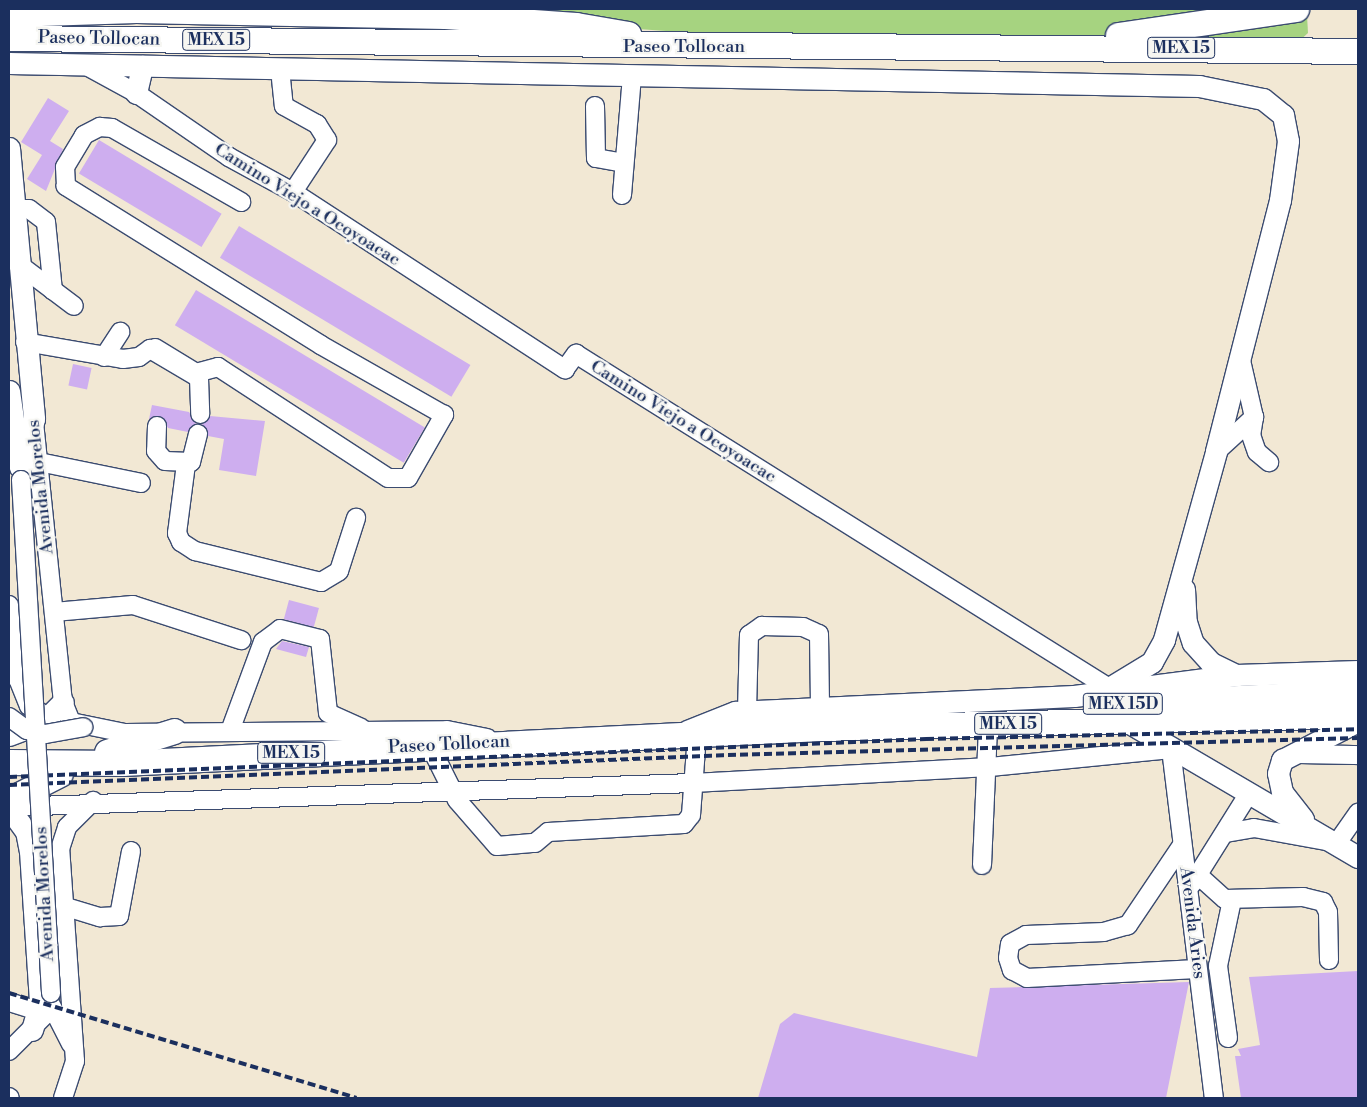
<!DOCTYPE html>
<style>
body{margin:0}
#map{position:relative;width:1367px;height:1107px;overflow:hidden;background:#f2e8d4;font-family:"Libre Bodoni",serif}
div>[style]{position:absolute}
.green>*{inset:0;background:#a6d380}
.building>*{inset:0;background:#ceaeef;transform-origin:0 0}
.roads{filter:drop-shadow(1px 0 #3b4b70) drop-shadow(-1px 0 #3b4b70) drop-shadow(0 1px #3b4b70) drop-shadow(0 -1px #3b4b70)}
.minor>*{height:18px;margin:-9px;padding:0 9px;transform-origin:9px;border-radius:9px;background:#fff}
.major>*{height:21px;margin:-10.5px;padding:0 10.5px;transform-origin:10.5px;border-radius:10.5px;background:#fff}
.highway>*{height:25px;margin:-12.5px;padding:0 12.5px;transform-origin:12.5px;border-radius:12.5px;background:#fff}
.rail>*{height:4px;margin-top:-2px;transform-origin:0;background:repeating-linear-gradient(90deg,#1b2f5e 0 8px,transparent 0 12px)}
.bridges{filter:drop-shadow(1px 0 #3b4b70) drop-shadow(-1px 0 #3b4b70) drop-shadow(0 1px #3b4b70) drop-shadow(0 -1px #3b4b70)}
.minor-bridge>*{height:18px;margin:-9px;padding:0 9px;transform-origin:9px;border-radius:9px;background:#fff}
span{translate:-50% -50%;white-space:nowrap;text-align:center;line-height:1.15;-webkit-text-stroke:4.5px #f6f6f2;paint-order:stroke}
.shield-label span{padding:1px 4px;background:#f6f6f2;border:1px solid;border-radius:4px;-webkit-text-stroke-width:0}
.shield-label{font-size:16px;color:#1b2f5e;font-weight:700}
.street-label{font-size:18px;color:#1b2f5e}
.frame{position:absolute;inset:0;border:10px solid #1b2f5e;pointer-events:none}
</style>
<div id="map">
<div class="green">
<i style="clip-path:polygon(360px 9px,1301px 9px,1307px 15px,1308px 33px,1297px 43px,680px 32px)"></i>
</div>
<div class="building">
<i style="clip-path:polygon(48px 98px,69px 111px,50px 141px,63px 149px,46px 191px,27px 179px,42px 155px,21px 142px)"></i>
<i style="left:99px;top:140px;width:143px;height:39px;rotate:31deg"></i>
<i style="left:239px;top:226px;width:270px;height:37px;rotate:31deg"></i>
<i style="left:196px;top:290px;width:267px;height:41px;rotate:31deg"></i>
<i style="left:73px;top:364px;width:19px;height:22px;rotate:12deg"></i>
<i style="clip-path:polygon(152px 405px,189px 412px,196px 424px,188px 432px,168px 428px,162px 417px,149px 419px)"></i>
<i style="clip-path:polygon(210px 416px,265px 421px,256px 476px,219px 470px,224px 439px,208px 436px,202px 424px)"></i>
<i style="left:289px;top:600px;width:31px;height:20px;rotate:15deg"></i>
<i style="clip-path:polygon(282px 641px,309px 647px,306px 657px,276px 649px)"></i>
<i style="clip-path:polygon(1358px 971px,1358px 1098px,1241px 1098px,1235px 1056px,1241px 1056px,1238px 1049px,1260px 1045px,1249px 977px)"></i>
<i style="clip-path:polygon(1189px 982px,1166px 1098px,758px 1098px,780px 1024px,794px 1013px,977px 1057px,990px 988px)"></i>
</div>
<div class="roads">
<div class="minor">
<i style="left:85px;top:65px;width:58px;rotate:28.8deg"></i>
<i style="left:136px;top:93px;width:113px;rotate:34.5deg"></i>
<i style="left:229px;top:157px;width:73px;rotate:28.7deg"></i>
<i style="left:293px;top:192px;width:325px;rotate:33.1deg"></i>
<i style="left:565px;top:369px;width:19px;rotate:-54deg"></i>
<i style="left:576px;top:354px;width:629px;rotate:32.07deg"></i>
<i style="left:281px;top:79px;width:27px;rotate:84deg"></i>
<i style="left:284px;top:106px;width:38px;rotate:29deg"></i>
<i style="left:317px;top:124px;width:19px;rotate:58deg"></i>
<i style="left:327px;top:140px;width:62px;rotate:123.2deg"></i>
<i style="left:595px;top:106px;width:52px;rotate:88.9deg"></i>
<i style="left:596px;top:158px;width:28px;rotate:10deg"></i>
<i style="left:622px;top:195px;width:120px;rotate:-85.2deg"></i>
<i style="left:14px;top:209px;width:15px"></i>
<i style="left:29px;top:209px;width:21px;rotate:37deg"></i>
<i style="left:46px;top:222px;width:69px;rotate:84.2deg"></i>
<i style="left:13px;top:260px;width:76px;rotate:37deg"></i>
<i style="left:25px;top:342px;width:99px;rotate:9.8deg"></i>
<i style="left:123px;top:359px;width:16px;rotate:-7deg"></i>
<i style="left:139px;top:357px;width:14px;rotate:-36deg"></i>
<i style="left:150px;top:349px;width:57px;rotate:30.6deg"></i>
<i style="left:199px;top:378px;width:36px;rotate:88deg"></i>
<i style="left:155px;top:348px;width:48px;rotate:31.4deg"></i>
<i style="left:196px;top:373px;width:23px;rotate:-15deg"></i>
<i style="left:218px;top:367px;width:203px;rotate:33.1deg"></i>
<i style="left:388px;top:478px;width:20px"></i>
<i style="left:408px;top:478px;width:73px;rotate:-60.3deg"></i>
<i style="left:444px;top:415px;width:142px;rotate:-150.4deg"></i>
<i style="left:321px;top:345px;width:301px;rotate:-148.1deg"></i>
<i style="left:66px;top:186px;width:19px;rotate:-93deg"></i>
<i style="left:65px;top:167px;width:37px;rotate:-59deg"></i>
<i style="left:84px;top:135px;width:18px;rotate:-27deg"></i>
<i style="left:100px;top:127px;width:12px;rotate:5deg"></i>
<i style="left:112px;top:128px;width:149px;rotate:29.8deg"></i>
<i style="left:1240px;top:356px;width:63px;rotate:77.1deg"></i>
<i style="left:1254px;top:417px;width:18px;rotate:99deg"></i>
<i style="left:1251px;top:435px;width:18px;rotate:71deg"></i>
<i style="left:1257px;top:452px;width:16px;rotate:40deg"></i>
<i style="left:104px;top:357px;width:30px;rotate:-57deg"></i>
<i style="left:34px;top:422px;width:281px;rotate:84.1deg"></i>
<i style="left:63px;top:702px;width:22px;rotate:68deg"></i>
<i style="left:71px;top:722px;width:55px;rotate:11.5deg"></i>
<i style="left:125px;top:733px;width:322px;rotate:-0.5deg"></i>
<i style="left:447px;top:730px;width:41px;rotate:11.3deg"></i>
<i style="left:157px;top:426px;width:25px;rotate:92deg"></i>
<i style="left:156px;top:451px;width:13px;rotate:48deg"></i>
<i style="left:165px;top:461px;width:26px;rotate:2deg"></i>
<i style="left:191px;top:462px;width:29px;rotate:-76deg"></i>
<i style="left:1216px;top:452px;width:52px;rotate:-42.6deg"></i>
<i style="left:39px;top:462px;width:104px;rotate:11.6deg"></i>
<i style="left:186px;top:464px;width:70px;rotate:97.4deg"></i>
<i style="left:177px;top:533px;width:10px;rotate:66deg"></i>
<i style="left:181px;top:542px;width:17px;rotate:33deg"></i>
<i style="left:195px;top:551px;width:130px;rotate:13.8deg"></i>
<i style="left:321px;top:582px;width:21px;rotate:-31deg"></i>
<i style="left:339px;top:571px;width:56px;rotate:-72.2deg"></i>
<i style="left:9px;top:605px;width:75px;rotate:83.1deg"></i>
<i style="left:18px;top:679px;width:29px;rotate:68deg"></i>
<i style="left:29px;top:706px;width:13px;rotate:29deg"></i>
<i style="left:54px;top:612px;width:79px;rotate:-5.1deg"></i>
<i style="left:133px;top:605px;width:114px;rotate:18deg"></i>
<i style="left:747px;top:711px;width:76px;rotate:-88.5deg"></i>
<i style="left:749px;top:635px;width:16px;rotate:-35deg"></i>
<i style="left:762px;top:626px;width:41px;rotate:1.4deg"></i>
<i style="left:803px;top:627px;width:17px;rotate:24deg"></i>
<i style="left:819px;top:634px;width:74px;rotate:89.2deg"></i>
<i style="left:230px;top:731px;width:95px;rotate:-69.7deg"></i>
<i style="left:263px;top:642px;width:21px;rotate:-37deg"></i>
<i style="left:280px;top:629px;width:41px;rotate:14deg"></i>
<i style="left:320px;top:639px;width:74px;rotate:83.8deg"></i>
<i style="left:328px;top:713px;width:36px;rotate:24deg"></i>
<i style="left:430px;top:746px;width:60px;rotate:63.4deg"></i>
<i style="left:457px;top:800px;width:61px;rotate:49deg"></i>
<i style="left:497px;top:846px;width:38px;rotate:-5deg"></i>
<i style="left:535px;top:843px;width:17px;rotate:-40deg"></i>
<i style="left:548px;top:832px;width:136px;rotate:-3.4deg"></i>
<i style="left:684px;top:824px;width:11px;rotate:-52deg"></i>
<i style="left:691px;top:815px;width:80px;rotate:-85.7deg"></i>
<i style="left:1294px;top:754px;width:64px;rotate:0.9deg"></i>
<i style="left:9px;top:807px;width:684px;rotate:-2.01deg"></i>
<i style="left:693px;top:783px;width:297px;rotate:-3.1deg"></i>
<i style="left:990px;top:767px;width:182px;rotate:-5.7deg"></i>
<i style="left:1171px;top:749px;width:352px;rotate:83deg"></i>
<i style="left:1226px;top:833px;width:28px;rotate:-10deg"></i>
<i style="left:1254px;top:828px;width:84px;rotate:10.2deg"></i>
<i style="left:1337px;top:843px;width:37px;rotate:-55deg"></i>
<i style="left:1182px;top:845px;width:97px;rotate:124deg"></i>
<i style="left:1128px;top:925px;width:25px;rotate:164deg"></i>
<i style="left:1104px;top:932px;width:78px;rotate:177.8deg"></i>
<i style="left:1026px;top:935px;width:18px;rotate:151deg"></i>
<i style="left:1010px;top:944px;width:14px;rotate:98deg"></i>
<i style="left:1008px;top:958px;width:13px;rotate:72deg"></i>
<i style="left:1012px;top:970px;width:17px;rotate:28deg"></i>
<i style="left:1027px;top:978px;width:170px;rotate:-3deg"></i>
<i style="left:982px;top:865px;width:140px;rotate:-87.5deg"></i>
<i style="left:1198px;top:875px;width:36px;rotate:42deg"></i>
<i style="left:1225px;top:899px;width:78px;rotate:-1.5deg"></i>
<i style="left:1303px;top:897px;width:21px;rotate:14deg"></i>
<i style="left:1323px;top:902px;width:11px;rotate:63deg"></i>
<i style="left:1328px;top:912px;width:48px;rotate:88.8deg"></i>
<i style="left:1192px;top:884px;width:107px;rotate:-57.9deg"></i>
<i style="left:63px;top:906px;width:39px;rotate:17deg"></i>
<i style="left:100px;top:917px;width:19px;rotate:-3deg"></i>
<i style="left:119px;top:916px;width:66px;rotate:-79.5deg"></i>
<i style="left:9px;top:1002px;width:30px;rotate:17deg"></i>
<i style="left:51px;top:1005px;width:44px;rotate:62.9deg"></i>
<i style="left:1228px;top:1038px;width:73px;rotate:-97.9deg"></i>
<i style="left:1218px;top:966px;width:67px;rotate:-78deg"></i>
<i style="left:9px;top:1051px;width:51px;rotate:-45deg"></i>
<i style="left:45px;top:1015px;width:23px;rotate:-75deg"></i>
<i style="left:9px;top:1097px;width:1px;rotate:45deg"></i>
<i style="left:63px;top:1098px;width:39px;rotate:-72deg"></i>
<i style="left:75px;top:1061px;width:213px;rotate:-94deg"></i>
<i style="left:60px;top:849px;width:23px;rotate:-72deg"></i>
<i style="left:67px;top:827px;width:37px;rotate:-45deg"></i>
</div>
<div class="major">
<i style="left:9px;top:63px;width:1190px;rotate:1.11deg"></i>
<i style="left:1199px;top:86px;width:65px;rotate:11.5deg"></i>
<i style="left:1263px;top:99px;width:26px;rotate:39deg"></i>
<i style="left:1283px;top:115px;width:26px;rotate:79deg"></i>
<i style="left:1288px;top:141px;width:60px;rotate:97.7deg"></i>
<i style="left:1280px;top:200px;width:260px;rotate:104.3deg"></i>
<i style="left:1216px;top:452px;width:195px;rotate:105.5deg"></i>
<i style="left:1164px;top:640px;width:25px;rotate:119deg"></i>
<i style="left:1152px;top:662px;width:50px;rotate:148.8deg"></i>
<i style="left:136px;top:93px;width:28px;rotate:-77deg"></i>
<i style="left:9px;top:148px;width:272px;rotate:84.7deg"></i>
<i style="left:34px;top:419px;width:49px;rotate:106.6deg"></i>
<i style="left:9px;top:391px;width:77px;rotate:81.8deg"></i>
<i style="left:1184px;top:589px;width:33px;rotate:87deg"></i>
<i style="left:1186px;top:622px;width:22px;rotate:72deg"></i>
<i style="left:1193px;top:643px;width:27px;rotate:48deg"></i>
<i style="left:1211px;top:663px;width:28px;rotate:26deg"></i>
<i style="left:1126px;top:721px;width:269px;rotate:30.4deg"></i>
<i style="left:687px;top:731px;width:52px;rotate:-21.6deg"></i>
<i style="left:735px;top:712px;width:339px;rotate:-2.7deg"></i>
<i style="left:1074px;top:696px;width:163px;rotate:-7.4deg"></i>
<i style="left:1236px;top:675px;width:122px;rotate:-1.9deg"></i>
<i style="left:9px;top:735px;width:36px;rotate:-21deg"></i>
<i style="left:43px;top:722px;width:28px;rotate:-45deg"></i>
<i style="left:9px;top:808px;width:29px;rotate:54deg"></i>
<i style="left:26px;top:831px;width:20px;rotate:79deg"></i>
<i style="left:30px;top:851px;width:151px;rotate:86.2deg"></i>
<i style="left:40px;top:1002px;width:29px;rotate:106deg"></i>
<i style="left:1303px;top:819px;width:34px;rotate:-128deg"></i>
<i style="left:1282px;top:792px;width:19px;rotate:-102deg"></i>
<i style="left:1278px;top:773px;width:14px;rotate:-73deg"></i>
<i style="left:1282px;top:760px;width:85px;rotate:-27.2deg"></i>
</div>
<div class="highway">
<i style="left:9px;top:14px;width:127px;rotate:-1.8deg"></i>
<i style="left:136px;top:10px;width:309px;rotate:1.1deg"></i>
<i style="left:445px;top:16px;width:131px;rotate:3.9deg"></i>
<i style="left:576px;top:25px;width:53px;rotate:9.8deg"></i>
<i style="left:1118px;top:35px;width:180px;rotate:-8.3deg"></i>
<i style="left:9px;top:38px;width:1349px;rotate:0.55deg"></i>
<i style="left:1100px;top:705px;width:258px;rotate:-2.9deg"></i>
<i style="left:107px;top:752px;width:70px;rotate:-17.4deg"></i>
<i style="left:9px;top:762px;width:113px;rotate:0.5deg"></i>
<i style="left:122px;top:763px;width:699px;rotate:-2.87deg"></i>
<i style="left:820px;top:728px;width:538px;rotate:-1.38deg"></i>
<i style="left:9px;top:800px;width:57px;rotate:-27deg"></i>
</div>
</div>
<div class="rail">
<i style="left:9px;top:777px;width:918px;rotate:-2.37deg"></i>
<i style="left:926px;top:739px;width:432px;rotate:-1.3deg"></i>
<i style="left:9px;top:785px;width:720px;rotate:-2.39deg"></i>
<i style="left:728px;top:755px;width:630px;rotate:-1.55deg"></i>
<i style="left:9px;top:993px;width:363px;rotate:16.8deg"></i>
</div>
<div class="bridges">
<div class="minor-bridge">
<i style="left:21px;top:480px;width:514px;rotate:86.65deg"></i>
<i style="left:9px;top:717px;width:22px;rotate:36deg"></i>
<i style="left:27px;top:730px;width:18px;rotate:13deg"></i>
<i style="left:45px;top:734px;width:39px;rotate:-10deg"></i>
</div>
</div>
<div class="shield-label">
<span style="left:216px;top:40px">MEX 15</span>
<span style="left:1181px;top:48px">MEX 15</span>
<span style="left:1123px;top:704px">MEX 15D</span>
<span style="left:1008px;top:724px">MEX 15</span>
<span style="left:291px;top:753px">MEX 15</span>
</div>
<div class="street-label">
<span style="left:99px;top:39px;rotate:1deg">Paseo Tollocan</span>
<span style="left:684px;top:47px">Paseo Tollocan</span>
<span style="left:307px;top:205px;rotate:32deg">Camino Viejo a Ocoyoacac</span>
<span style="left:683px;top:422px;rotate:32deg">Camino Viejo a Ocoyoacac</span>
<span style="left:41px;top:487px;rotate:-96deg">Avenida Morelos</span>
<span style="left:449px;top:745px;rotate:-3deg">Paseo Tollocan</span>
<span style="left:45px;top:894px;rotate:-93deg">Avenida Morelos</span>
<span style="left:1192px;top:923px;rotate:83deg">Avenida Aries</span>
</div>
<div class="frame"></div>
</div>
